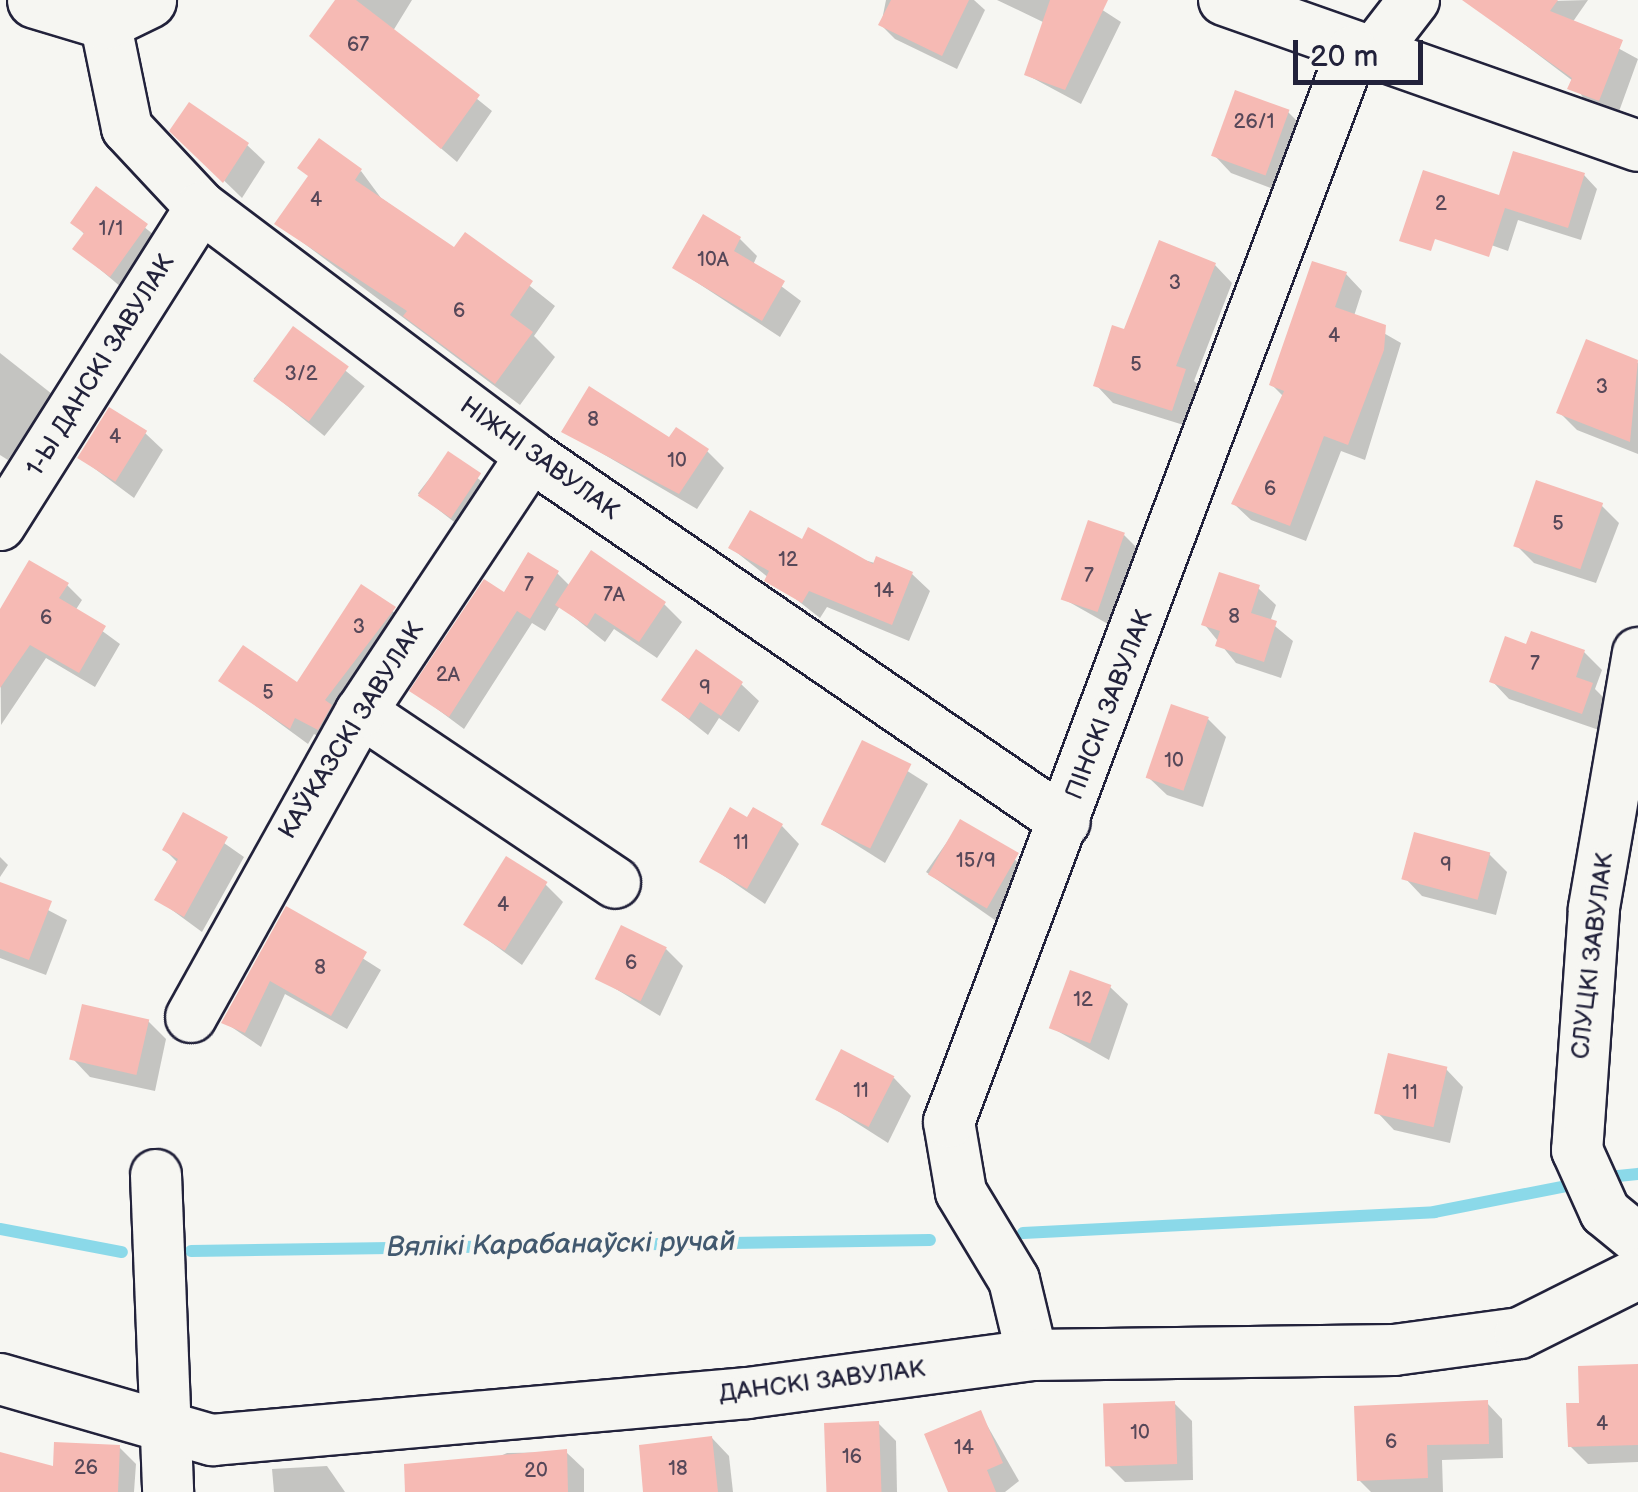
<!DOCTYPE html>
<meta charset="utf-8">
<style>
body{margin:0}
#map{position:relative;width:1638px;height:1492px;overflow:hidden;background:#f6f6f2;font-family:"Balsamiq Sans",sans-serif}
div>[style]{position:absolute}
.shadow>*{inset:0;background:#0003;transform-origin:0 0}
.stream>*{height:12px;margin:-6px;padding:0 6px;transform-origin:6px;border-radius:6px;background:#8bd9e9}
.building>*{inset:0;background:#f6bab4;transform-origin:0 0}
.roads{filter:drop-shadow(2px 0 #22223b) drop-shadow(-2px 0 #22223b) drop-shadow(0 2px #22223b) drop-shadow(0 -2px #22223b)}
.minor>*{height:50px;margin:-25px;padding:0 25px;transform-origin:25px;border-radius:25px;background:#f6f6f2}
.major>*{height:55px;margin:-27.5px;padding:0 27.5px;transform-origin:27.5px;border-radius:27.5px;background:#f6f6f2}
span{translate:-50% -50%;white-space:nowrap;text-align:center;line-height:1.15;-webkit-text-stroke:9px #f6f6f2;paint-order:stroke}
.number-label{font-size:20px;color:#574859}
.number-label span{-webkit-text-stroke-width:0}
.street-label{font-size:25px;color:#22223b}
.water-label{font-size:28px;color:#42596f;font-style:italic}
.scale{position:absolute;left:1293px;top:40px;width:130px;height:45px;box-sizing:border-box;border:5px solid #22223b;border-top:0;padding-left:12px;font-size:30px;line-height:35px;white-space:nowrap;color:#22223b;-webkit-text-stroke:8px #f6f6f2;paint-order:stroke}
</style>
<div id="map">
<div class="shadow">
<i style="clip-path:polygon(338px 0,412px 0,393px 31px,492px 111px,457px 162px,326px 50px)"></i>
<i style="clip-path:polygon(886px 0,974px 0,985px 10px,957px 69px,895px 39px,881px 25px)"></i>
<i style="clip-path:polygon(1087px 0,1121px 22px,1081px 104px,1027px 75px,1045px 23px,997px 0)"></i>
<i style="clip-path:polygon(1588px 0,1572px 23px,1638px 59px,1617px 117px,1588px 106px,1573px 81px,1470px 3px)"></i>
<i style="clip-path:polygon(1288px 112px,1305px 129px,1281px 192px,1231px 173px,1214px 155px)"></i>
<i style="clip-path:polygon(172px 130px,247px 145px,265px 162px,242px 198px)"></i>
<i style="clip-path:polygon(361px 171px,381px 198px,455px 250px,466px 235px,555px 306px,534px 336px,555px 357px,520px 405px,278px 224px)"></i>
<i style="clip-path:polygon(1584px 175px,1597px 189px,1581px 240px,1518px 220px,1508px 251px,1426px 222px)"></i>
<i style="clip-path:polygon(97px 189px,164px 243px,128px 293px,76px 249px,85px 235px,73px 222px)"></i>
<i style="clip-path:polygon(740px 239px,757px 256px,753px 265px,801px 301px,780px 337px,675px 268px)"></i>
<i style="clip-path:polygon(1215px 265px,1232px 283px,1194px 381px,1203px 389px,1190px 427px,1113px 403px,1096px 385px,1125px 332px)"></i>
<i style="clip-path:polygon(1346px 274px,1362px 291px,1354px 316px,1401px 343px,1365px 460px,1341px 451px,1306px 541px,1251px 520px,1234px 504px,1284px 397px,1272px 385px)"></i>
<i style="left:294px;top:329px;width:91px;height:64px;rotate:39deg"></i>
<i style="clip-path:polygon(1587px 343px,1638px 363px,1638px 454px,1577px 430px,1559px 412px)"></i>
<i style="clip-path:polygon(0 353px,52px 394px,8px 460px,0 455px)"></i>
<i style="clip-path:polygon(564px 431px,670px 440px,707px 451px,724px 468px,697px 509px)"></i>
<i style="clip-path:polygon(145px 433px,163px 450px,134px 498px,83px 460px)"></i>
<i style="left:448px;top:455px;width:62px;height:49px;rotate:38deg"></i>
<i style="clip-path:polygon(1601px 505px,1619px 523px,1596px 583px,1534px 563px,1516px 545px)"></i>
<i style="clip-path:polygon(1124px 535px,1141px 552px,1115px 628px,1062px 598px)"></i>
<i style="clip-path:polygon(803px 542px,912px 574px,930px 591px,909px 641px,827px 607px,820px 618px,731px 548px)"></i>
<i style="clip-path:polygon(557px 573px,570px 586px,664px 604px,682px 622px,657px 658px,614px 629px,605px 642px,560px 606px,545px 631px,532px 623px,464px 729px,413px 691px,504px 595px)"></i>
<i style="clip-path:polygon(67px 585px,82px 600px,75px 611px,120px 644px,95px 687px,46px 658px,1px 725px,0 610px)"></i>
<i style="clip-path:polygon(362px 588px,412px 626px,336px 745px,314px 734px,308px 744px,222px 681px,298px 685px)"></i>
<i style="clip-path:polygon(1258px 588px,1276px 605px,1270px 622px,1293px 641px,1281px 678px,1236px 663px,1204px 624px)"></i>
<i style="clip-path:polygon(1527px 647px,1584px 652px,1602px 670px,1595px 689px,1609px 703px,1599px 730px,1509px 699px,1492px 681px)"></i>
<i style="clip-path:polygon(741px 684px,759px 701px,739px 732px,719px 718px,708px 735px,664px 700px)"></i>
<i style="clip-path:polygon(1208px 719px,1226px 737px,1203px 807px,1167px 795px,1149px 778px)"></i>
<i style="clip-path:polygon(863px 743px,928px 784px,885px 863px,823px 824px)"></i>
<i style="clip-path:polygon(184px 815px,244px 857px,202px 932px,157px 899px,178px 863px,165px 850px)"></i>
<i style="left:961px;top:822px;width:90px;height:61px;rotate:35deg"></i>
<i style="clip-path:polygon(782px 826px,799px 844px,765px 904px,702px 861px)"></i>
<i style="clip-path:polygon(1489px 854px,1507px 872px,1496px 915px,1422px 896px,1405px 878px)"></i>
<i style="clip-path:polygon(0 857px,8px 865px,0 877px)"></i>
<i style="clip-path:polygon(545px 884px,563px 902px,522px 965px,466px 924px)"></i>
<i style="clip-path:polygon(0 885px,67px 920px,46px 975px,0 958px)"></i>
<i style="clip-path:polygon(287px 910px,381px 970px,347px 1029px,285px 994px,261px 1047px,224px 1022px)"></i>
<i style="clip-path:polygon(666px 949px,683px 966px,660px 1016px,598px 978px)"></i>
<i style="clip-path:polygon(1110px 987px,1128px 1004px,1109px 1060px,1052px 1028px)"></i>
<i style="clip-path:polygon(148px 1021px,166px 1039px,155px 1091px,90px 1077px,73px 1059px)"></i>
<i style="clip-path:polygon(1446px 1069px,1463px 1087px,1450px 1143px,1394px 1130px,1377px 1112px)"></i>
<i style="clip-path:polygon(894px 1078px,911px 1096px,888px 1143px,819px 1099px)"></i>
<i style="clip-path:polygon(1638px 1366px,1638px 1462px,1588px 1464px,1570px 1446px)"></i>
<i style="clip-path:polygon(1174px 1403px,1192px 1421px,1193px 1480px,1125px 1482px,1107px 1464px)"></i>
<i style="clip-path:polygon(1487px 1403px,1502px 1419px,1503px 1458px,1442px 1460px,1443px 1492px,1371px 1492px,1359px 1480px)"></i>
<i style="clip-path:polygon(980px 1413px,1019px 1481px,1005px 1492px,951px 1492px)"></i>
<i style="clip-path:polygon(878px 1423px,896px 1441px,897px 1492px,828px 1492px)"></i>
<i style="clip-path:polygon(712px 1438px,729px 1456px,733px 1492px,646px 1492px)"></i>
<i style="clip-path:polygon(119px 1447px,136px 1464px,134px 1492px,0 1492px,0 1455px,56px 1470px)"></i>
<i style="clip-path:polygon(566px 1452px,584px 1469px,584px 1492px,421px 1492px,507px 1453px)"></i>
<i style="clip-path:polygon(327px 1466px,345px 1492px,274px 1492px,272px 1469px)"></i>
</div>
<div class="stream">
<i style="left:1608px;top:1177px;width:30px;rotate:-6deg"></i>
<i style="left:0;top:1229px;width:124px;rotate:10.7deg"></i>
<i style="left:1023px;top:1233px;width:412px;rotate:-2.9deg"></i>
<i style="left:1434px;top:1212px;width:141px;rotate:-11.1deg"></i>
<i style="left:191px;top:1251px;width:739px;rotate:-0.85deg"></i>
</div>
<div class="building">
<i style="clip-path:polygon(335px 0,356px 0,480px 95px,441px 149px,309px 36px)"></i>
<i style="clip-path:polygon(891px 0,969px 0,942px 56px,878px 25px)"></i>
<i style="clip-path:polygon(1050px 0,1108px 0,1065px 90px,1024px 75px)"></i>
<i style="clip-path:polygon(1462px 0,1558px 0,1550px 11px,1623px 40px,1599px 101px,1567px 89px,1572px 78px)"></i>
<i style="left:1235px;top:90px;width:58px;height:70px;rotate:20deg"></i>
<i style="clip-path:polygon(189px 102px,249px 143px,223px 183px,169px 131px)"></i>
<i style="clip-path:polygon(319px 138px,362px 169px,355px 180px,454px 247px,465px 232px,533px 281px,510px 315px,533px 332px,495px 384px,403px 316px,407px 311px,274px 224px,308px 176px,297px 168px)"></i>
<i style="clip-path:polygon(1513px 151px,1585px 173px,1568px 228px,1505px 208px,1489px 257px,1435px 239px,1431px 251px,1399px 241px,1423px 170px,1499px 195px)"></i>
<i style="clip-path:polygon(96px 186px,148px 224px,110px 277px,72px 249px,84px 233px,70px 223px)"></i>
<i style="clip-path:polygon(703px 214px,741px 237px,734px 251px,785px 281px,762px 321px,672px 268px)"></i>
<i style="clip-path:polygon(1159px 240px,1216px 263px,1176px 366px,1186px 369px,1172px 411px,1093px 386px,1112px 325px,1124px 329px)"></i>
<i style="clip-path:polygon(1312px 261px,1347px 272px,1335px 307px,1386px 325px,1384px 350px,1348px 445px,1324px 436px,1290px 526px,1231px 504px,1284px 391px,1269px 385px)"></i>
<i style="left:293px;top:326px;width:69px;height:68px;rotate:36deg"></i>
<i style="clip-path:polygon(1586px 339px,1638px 360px,1630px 442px,1556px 413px)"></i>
<i style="clip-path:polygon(589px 386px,669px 437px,676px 427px,709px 449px,679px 494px,561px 432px)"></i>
<i style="left:109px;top:407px;width:45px;height:60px;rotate:32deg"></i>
<i style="left:448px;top:451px;width:40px;height:54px;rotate:34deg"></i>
<i style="left:1536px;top:480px;width:71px;height:70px;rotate:19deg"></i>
<i style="clip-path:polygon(750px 510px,802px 539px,808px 527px,873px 564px,876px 556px,913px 572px,892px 625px,809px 591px,802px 603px,764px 581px,769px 571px,728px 548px)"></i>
<i style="left:1088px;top:520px;width:39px;height:84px;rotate:19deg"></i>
<i style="clip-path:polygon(591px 550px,666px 602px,639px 642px,595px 613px,587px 626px,555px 605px)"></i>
<i style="clip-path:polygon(528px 552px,559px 571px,530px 619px,517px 611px,449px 717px,409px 691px,484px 579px,504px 592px)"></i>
<i style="clip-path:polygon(29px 560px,69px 583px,59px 598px,106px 626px,79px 673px,30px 645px,0 688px,0 609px)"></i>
<i style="clip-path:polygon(1219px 572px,1260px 585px,1251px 613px,1277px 621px,1264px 662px,1215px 646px,1220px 631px,1201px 625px)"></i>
<i style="clip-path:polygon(361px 584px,396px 607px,325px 700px,332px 705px,318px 730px,295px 718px,290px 729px,218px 681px,243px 645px,297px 682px)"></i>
<i style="clip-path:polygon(1531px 631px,1585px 650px,1576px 677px,1593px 683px,1582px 714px,1489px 682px,1505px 636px,1526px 644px)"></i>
<i style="clip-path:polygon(696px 649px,743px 682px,721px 716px,700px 702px,689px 719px,661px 700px)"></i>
<i style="left:1171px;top:704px;width:40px;height:78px;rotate:19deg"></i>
<i style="left:862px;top:740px;width:55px;height:94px;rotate:26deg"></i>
<i style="clip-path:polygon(730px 807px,747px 817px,753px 807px,783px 824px,747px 889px,699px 862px)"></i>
<i style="clip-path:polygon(183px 812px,228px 837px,184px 917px,154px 900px,178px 859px,162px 850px)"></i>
<i style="left:960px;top:819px;width:68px;height:64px;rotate:30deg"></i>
<i style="left:1414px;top:832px;width:79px;height:49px;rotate:15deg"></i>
<i style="left:506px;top:856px;width:49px;height:81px;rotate:32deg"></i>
<i style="clip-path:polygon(0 882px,52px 901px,29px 960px,0 949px)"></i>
<i style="clip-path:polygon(286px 906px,367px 952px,331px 1016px,270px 981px,245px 1033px,221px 1023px)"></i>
<i style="left:621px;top:925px;width:51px;height:60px;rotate:26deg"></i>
<i style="left:1070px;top:970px;width:44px;height:62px;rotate:20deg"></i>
<i style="left:82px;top:1004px;width:69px;height:57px;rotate:13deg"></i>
<i style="left:841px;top:1049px;width:60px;height:57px;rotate:27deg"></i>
<i style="left:1388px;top:1053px;width:61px;height:62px;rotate:13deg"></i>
<i style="clip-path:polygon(1638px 1364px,1638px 1445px,1568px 1447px,1566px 1403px,1579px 1403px,1578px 1366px)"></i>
<i style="clip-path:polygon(1488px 1400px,1489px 1444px,1427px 1445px,1428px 1478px,1357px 1481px,1354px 1406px)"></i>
<i style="left:1175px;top:1401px;width:63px;height:72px;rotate:88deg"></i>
<i style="clip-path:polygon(981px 1410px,1003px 1463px,987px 1470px,996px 1492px,948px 1492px,924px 1434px)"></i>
<i style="left:879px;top:1421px;width:71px;height:55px;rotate:88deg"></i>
<i style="clip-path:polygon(712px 1436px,718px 1492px,643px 1492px,639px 1445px)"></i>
<i style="clip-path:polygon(54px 1442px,120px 1445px,118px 1492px,0 1492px,0 1452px,53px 1466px)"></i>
<i style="clip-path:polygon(567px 1449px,568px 1492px,405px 1492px,404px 1464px)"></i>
</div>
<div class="roads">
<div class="minor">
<i style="left:1224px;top:0;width:439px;rotate:19.4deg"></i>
<i style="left:105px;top:21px;width:109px;rotate:78.4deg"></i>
<i style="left:127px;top:128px;width:108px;rotate:46.9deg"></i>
<i style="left:201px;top:207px;width:413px;rotate:37deg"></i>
<i style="left:531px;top:456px;width:647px;rotate:34.43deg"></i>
<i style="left:1370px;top:57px;width:72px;rotate:-52.3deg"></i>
<i style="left:0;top:525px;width:376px;rotate:-57.7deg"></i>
<i style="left:1638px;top:653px;width:260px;rotate:99.8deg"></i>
<i style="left:1594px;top:909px;width:242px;rotate:94deg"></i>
<i style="left:1577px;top:1150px;width:68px;rotate:65.7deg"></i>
<i style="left:1605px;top:1212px;width:43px;rotate:39.3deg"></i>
<i style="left:361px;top:712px;width:306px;rotate:33.9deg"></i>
<i style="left:191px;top:1017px;width:349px;rotate:-60.9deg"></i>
<i style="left:361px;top:712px;width:307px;rotate:-56.4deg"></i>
<i style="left:156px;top:1175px;width:317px;rotate:87.8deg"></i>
<i style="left:1032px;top:1355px;width:77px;rotate:-103.5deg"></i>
<i style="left:1014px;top:1280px;width:103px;rotate:-121.1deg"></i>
<i style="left:961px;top:1192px;width:71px;rotate:-99.7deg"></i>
<i style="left:949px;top:1122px;width:1144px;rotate:-69.38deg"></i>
<i style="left:0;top:1379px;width:221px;rotate:16.1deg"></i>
<i style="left:212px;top:1440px;width:538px;rotate:-5.01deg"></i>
<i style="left:748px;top:1393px;width:287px;rotate:-7.6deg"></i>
<i style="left:1032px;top:1355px;width:362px;rotate:-0.8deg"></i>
<i style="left:1394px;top:1350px;width:127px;rotate:-7.7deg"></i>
<i style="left:1520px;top:1333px;width:132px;rotate:-26.6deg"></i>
</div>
<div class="major">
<i style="left:35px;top:0;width:73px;rotate:16.7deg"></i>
<i style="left:105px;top:21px;width:48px;rotate:-26deg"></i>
</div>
</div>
<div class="number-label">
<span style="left:358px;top:45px">67</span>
<span style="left:1254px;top:122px">26/1</span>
<span style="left:316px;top:200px">4</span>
<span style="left:1441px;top:204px">2</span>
<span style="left:111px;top:229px">1/1</span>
<span style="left:713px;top:260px">10А</span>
<span style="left:1175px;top:283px">3</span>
<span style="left:459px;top:311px">6</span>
<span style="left:1334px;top:336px">4</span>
<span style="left:1136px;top:365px">5</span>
<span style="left:301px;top:374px">3/2</span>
<span style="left:1602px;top:387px">3</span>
<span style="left:593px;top:420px">8</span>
<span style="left:115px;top:437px">4</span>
<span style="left:677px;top:461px">10</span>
<span style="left:1270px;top:489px">6</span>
<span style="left:1558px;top:524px">5</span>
<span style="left:788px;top:560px">12</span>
<span style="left:1089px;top:576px">7</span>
<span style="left:529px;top:585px">7</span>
<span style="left:884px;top:591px">14</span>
<span style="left:614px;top:595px">7А</span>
<span style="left:1234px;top:617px">8</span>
<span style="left:46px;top:618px">6</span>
<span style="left:359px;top:627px">3</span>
<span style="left:1535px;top:664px">7</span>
<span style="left:448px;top:675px">2А</span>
<span style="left:705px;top:688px">9</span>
<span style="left:268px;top:693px">5</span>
<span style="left:1174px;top:761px">10</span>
<span style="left:741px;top:843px">11</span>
<span style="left:976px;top:861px">15/9</span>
<span style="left:1446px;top:865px">9</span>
<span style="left:503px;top:905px">4</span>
<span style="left:631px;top:963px">6</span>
<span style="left:320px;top:968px">8</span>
<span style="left:1083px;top:1000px">12</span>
<span style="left:861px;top:1091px">11</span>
<span style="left:1410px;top:1093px">11</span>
<span style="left:1602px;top:1424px">4</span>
<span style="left:1140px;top:1433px">10</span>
<span style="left:1391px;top:1442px">6</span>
<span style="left:964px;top:1448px">14</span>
<span style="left:852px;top:1457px">16</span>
<span style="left:86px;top:1468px">26</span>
<span style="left:678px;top:1469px">18</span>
<span style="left:536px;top:1471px">20</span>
</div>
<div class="street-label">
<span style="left:101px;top:366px;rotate:-58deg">1-Ы ДАНСКІ ЗАВУЛАК</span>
<span style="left:539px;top:459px;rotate:36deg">НІЖНІ ЗАВУЛАК</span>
<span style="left:1110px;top:705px;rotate:-69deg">ПІНСКІ ЗАВУЛАК</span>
<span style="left:352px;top:731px;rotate:-58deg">КАЎКАЗСКІ ЗАВУЛАК</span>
<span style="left:1593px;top:956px;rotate:-83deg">СЛУЦКІ ЗАВУЛАК</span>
<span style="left:822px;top:1382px;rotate:-7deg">ДАНСКІ ЗАВУЛАК</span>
</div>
<div class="water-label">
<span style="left:561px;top:1245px;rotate:-1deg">Вялікі Карабанаўскі ручай</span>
</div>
<div class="scale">20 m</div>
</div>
